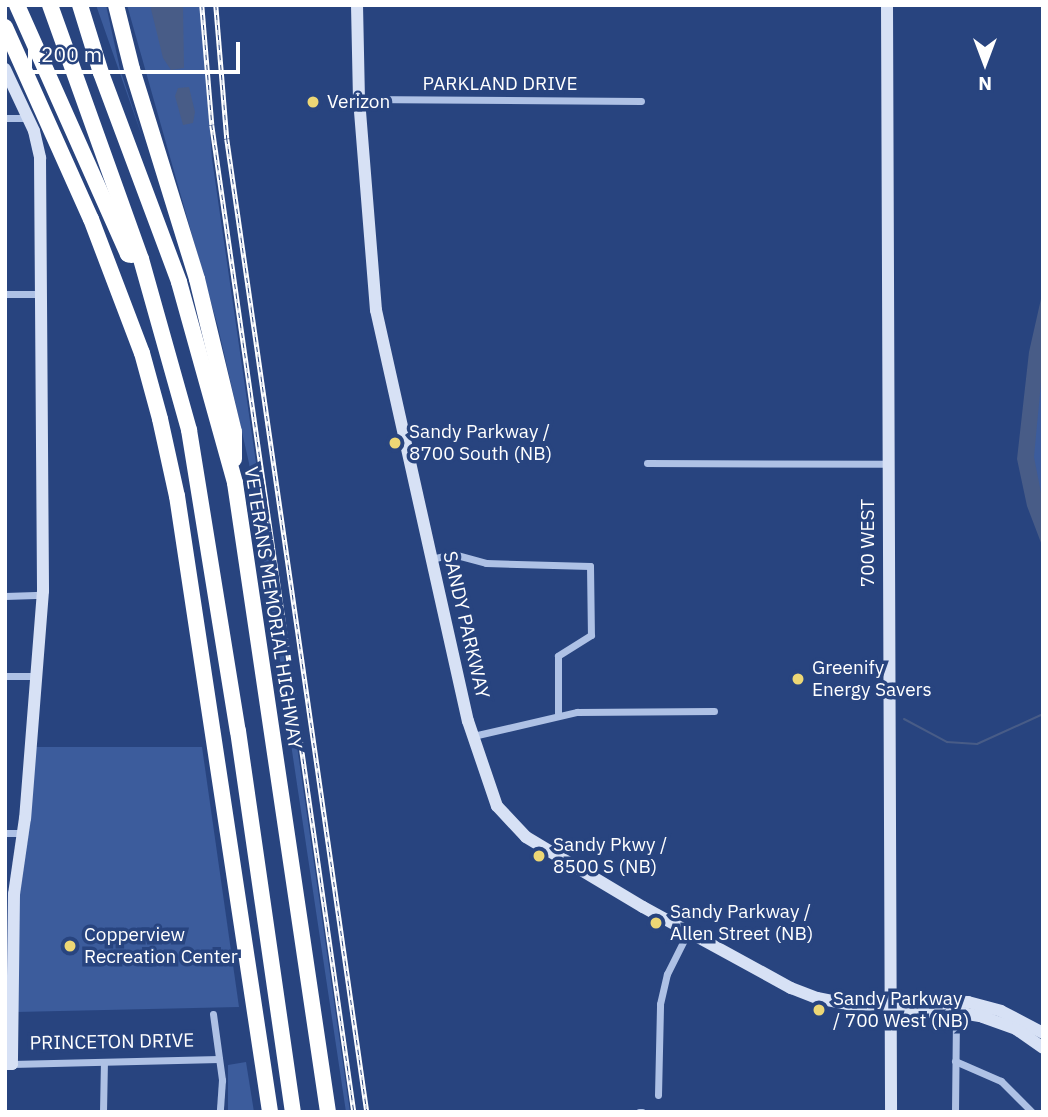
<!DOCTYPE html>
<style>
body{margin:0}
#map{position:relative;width:1048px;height:1117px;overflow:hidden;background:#28447f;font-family:"IBM Plex Sans",sans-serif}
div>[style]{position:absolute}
.green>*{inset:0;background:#3c5c9c}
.water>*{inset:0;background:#485c87}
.stream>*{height:2px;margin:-1px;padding:0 1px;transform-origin:1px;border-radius:1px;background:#485c87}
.street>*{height:7px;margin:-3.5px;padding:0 3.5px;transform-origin:3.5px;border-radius:3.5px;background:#aec1e5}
.secondary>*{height:12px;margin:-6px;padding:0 6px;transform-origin:6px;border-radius:6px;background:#d7e1f5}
.highway>*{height:16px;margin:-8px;padding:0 8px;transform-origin:8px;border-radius:8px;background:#fff}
.rail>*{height:4.5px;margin-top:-2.25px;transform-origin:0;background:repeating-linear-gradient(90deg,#28447f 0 5px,#fff 0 10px);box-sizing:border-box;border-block:2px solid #fff}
.dots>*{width:19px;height:19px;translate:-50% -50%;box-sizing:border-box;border:4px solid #28447f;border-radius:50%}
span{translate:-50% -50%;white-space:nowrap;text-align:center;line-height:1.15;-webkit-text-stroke:7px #28447f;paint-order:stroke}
.street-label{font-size:19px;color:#fff}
.poi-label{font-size:19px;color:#fff}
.left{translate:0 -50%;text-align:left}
.frame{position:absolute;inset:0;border:7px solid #fff;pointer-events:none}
.north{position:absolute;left:950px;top:28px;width:70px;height:70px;-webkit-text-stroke:5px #28447f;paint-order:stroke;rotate:180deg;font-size:19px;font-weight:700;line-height:28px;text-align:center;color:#fff}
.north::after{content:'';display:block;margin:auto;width:24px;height:32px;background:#fff;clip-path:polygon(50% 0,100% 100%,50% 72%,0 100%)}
.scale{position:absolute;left:28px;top:42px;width:212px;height:32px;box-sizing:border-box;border:4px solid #fff;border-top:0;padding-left:9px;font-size:21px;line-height:24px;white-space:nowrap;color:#fff;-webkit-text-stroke:5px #28447f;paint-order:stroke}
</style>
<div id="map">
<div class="green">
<i style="clip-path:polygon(96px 5px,106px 5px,120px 69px,144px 142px)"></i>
<i style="clip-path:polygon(127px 5px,201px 5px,212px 159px,350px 1112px,346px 1112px,249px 463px,218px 327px)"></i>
<i style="clip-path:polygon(1043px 346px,1043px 519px,1033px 482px,1036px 382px)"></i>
<i style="clip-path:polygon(35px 747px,202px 747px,239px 1007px,16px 1012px,17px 915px)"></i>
<i style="clip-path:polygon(246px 1062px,254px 1112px,228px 1112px,228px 1065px)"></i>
</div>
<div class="water">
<i style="clip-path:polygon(150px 5px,183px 5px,184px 68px,171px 70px,163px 58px)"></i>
<i style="clip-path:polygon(189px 87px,195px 112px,193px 123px,183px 125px,175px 96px,178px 88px)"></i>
<i style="clip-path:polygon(1043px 290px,1043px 361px,1034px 457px,1043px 503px,1043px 548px,1027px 506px,1017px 459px,1029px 352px)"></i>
</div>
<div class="stream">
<i style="left:904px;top:719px;width:49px;rotate:28.1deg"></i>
<i style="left:947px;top:742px;width:30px;rotate:4deg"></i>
<i style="left:977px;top:744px;width:72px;rotate:-24.4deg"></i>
</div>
<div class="street">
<i style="left:359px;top:99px;width:282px;rotate:0.4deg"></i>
<i style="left:5px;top:118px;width:23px"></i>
<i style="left:5px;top:294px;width:36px"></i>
<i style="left:647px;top:463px;width:240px;rotate:0.2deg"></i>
<i style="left:431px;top:559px;width:23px;rotate:-13deg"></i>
<i style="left:453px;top:554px;width:34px;rotate:15deg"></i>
<i style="left:486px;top:563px;width:104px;rotate:1.7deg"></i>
<i style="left:590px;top:566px;width:69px;rotate:89.2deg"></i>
<i style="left:591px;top:635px;width:39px;rotate:148deg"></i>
<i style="left:558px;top:656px;width:59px;rotate:90deg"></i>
<i style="left:5px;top:596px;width:38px;rotate:-2deg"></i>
<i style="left:5px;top:676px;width:32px"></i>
<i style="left:473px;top:736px;width:107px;rotate:-13deg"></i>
<i style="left:577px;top:712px;width:137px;rotate:-0.4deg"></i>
<i style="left:5px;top:833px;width:18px"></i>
<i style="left:213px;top:1014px;width:67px;rotate:82.2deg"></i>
<i style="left:222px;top:1080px;width:32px;rotate:94deg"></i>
<i style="left:955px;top:1061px;width:50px;rotate:23.5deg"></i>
<i style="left:1001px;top:1081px;width:44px;rotate:45deg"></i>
<i style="left:12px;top:1064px;width:207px;rotate:-1.4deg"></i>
<i style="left:658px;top:1095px;width:91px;rotate:-88.7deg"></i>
<i style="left:660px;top:1004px;width:31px;rotate:-77deg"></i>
<i style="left:667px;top:974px;width:47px;rotate:-63.4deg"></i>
<i style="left:103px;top:1112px;width:50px;rotate:-88.9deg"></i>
<i style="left:639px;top:1112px;width:3px"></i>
<i style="left:955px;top:1112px;width:100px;rotate:-89.4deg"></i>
</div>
<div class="secondary">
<i style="left:357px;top:5px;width:94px;rotate:88.8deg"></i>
<i style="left:359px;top:99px;width:212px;rotate:85.4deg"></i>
<i style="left:376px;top:310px;width:421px;rotate:77.4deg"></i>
<i style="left:468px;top:721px;width:90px;rotate:71.2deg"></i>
<i style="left:497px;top:806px;width:42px;rotate:46.9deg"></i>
<i style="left:526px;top:837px;width:136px;rotate:30.9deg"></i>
<i style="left:643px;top:907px;width:169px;rotate:28.7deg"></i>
<i style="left:791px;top:988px;width:28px;rotate:21deg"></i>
<i style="left:817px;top:998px;width:33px;rotate:11deg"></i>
<i style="left:849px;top:1004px;width:41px;rotate:1.4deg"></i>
<i style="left:890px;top:1005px;width:14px;rotate:-21deg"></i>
<i style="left:903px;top:1000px;width:65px;rotate:1.8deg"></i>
<i style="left:968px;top:1002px;width:34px;rotate:15deg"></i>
<i style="left:1001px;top:1011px;width:47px;rotate:27.6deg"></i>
<i style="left:887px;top:5px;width:1107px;rotate:89.79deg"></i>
<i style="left:5px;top:69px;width:68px;rotate:64.9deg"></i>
<i style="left:34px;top:131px;width:28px;rotate:77deg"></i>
<i style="left:40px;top:158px;width:433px;rotate:89.6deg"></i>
<i style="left:43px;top:591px;width:228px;rotate:94.5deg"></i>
<i style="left:25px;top:818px;width:77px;rotate:98.2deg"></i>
<i style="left:14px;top:894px;width:170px;rotate:90.7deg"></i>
<i style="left:12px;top:1064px;width:7px;rotate:180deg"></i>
<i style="left:890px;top:1005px;width:15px;rotate:28deg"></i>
<i style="left:903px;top:1012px;width:53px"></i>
<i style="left:956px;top:1012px;width:27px;rotate:10deg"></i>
<i style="left:983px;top:1017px;width:35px;rotate:20deg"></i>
<i style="left:1016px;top:1029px;width:33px;rotate:35deg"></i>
</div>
<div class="highway">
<i style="left:17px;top:5px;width:273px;rotate:66deg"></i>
<i style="left:128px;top:254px;width:4px;rotate:14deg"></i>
<i style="left:50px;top:5px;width:270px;rotate:70.3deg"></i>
<i style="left:141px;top:259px;width:178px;rotate:74.3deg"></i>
<i style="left:189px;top:430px;width:305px;rotate:80.8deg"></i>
<i style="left:238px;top:731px;width:385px;rotate:81.8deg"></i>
<i style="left:80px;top:5px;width:71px;rotate:72.8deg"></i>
<i style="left:101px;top:73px;width:223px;rotate:69.5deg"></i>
<i style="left:179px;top:282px;width:209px;rotate:74.4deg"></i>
<i style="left:235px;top:483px;width:636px;rotate:81.59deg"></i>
<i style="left:116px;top:5px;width:66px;rotate:76deg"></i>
<i style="left:132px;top:69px;width:220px;rotate:72.8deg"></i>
<i style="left:197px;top:279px;width:157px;rotate:76.4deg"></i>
<i style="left:234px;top:432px;width:27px;rotate:90deg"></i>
<i style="left:5px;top:27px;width:210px;rotate:65.9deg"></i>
<i style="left:91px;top:219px;width:143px;rotate:69.2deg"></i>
<i style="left:142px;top:353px;width:68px;rotate:74.7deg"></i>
<i style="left:160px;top:419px;width:79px;rotate:77.6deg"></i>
<i style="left:177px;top:496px;width:623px;rotate:81.41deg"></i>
</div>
<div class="rail">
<i style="left:202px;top:5px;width:120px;rotate:85.2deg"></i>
<i style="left:212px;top:125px;width:997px;rotate:81.81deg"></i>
<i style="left:216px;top:5px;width:134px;rotate:85.3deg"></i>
<i style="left:227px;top:139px;width:983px;rotate:81.81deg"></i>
</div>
<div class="dots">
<i style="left:313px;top:102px;background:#edd775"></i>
<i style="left:395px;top:443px;background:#edd775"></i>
<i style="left:798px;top:679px;background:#edd775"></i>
<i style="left:539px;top:856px;background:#edd775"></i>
<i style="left:656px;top:923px;background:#edd775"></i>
<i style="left:70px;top:946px;background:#edd775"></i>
<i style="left:819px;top:1010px;background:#edd775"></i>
</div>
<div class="street-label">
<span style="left:500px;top:84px">PARKLAND DRIVE</span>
<span style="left:868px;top:543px;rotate:-90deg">700 WEST</span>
<span style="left:273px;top:608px;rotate:81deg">VETERANS MEMORIAL HIGHWAY</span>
<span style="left:466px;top:625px;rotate:77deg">SANDY PARKWAY</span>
<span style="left:112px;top:1042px;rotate:-1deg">PRINCETON DRIVE</span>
</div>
<div class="poi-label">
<span class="left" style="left:327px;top:102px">Verizon</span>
<span class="left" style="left:409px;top:443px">Sandy Parkway /<br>8700 South (NB)</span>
<span class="left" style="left:812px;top:679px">Greenify<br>Energy Savers</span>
<span class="left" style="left:553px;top:856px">Sandy Pkwy /<br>8500 S (NB)</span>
<span class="left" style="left:670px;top:923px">Sandy Parkway /<br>Allen Street (NB)</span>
<span class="left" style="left:84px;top:946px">Copperview<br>Recreation Center</span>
<span class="left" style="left:833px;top:1010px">Sandy Parkway<br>/ 700 West (NB)</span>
</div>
<div class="frame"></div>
<div class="north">N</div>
<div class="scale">200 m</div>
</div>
